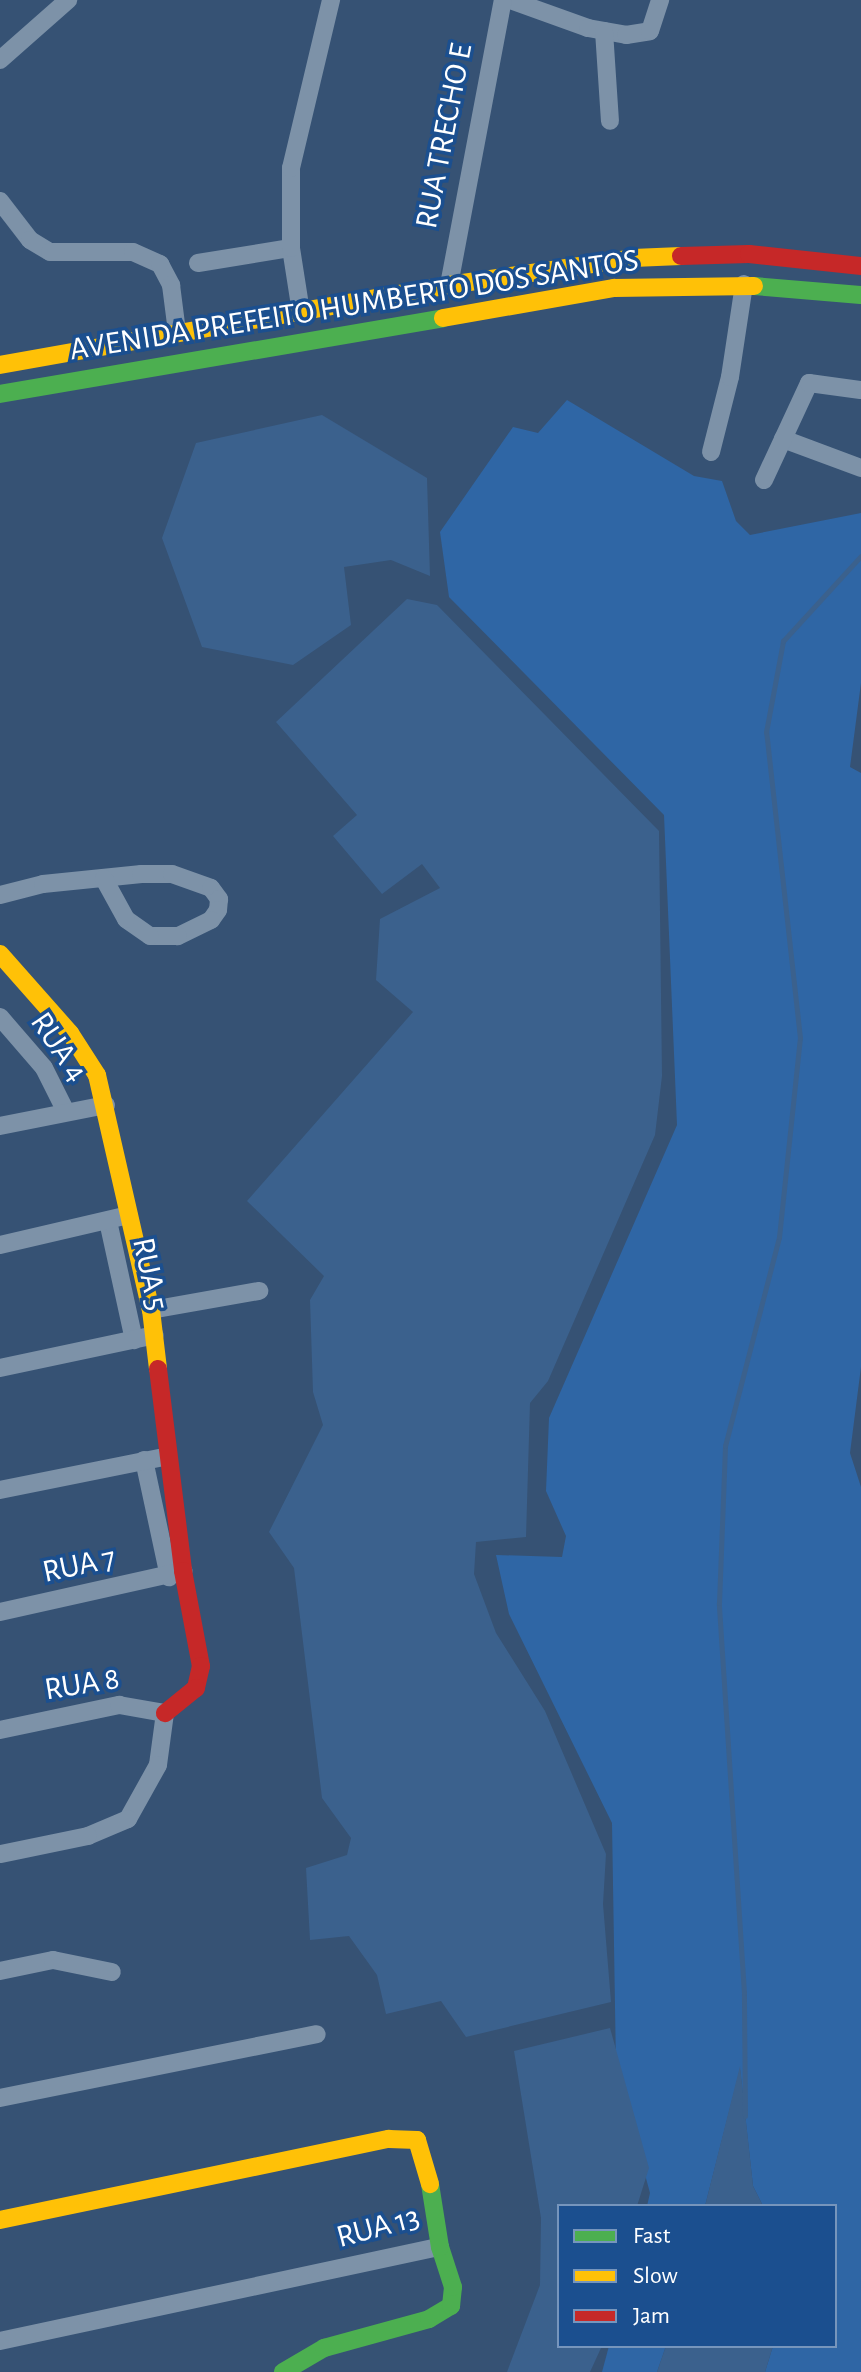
<!DOCTYPE html>
<style>
body{margin:0}
#map{position:relative;width:861px;height:2372px;overflow:hidden;background:#365274;font-family:"Alegreya Sans",sans-serif}
div>[style]{position:absolute}
.green>*{inset:0;background:#2f66a5}
.water>*{inset:0;background:#3b618d}
.stream>*{height:5px;margin:-2.5px;padding:0 2.5px;transform-origin:2.5px;border-radius:2.5px;background:#3b618d}
.street>*{height:18px;margin:-9px;padding:0 9px;transform-origin:9px;border-radius:9px;background:#7d92a8}
.fast>*{height:18px;margin:-9px;padding:0 9px;transform-origin:9px;border-radius:9px;background:#4caf50}
.slow>*{height:18px;margin:-9px;padding:0 9px;transform-origin:9px;border-radius:9px;background:#ffc107}
.jam>*{height:18px;margin:-9px;padding:0 9px;transform-origin:9px;border-radius:9px;background:#c62828}
span{translate:-50% -50%;white-space:nowrap;text-align:center;line-height:1.15;-webkit-text-stroke:7px #1b4f8f;paint-order:stroke}
.street-label{font-size:32px;color:#fff}
.legend{position:absolute;left:557px;top:2204px;width:280px;height:144px;box-sizing:border-box;background:#1b4f8f;border:2px solid #7695bc;margin:0;padding:10px 14px;list-style:none;font-size:24px;color:#fff}
.legend li{display:flex;align-items:center;gap:16px;height:40px}
.legend b{width:40px;border:2px solid #7695bc}
</style>
<div id="map">
<div class="green">
<i style="clip-path:polygon(567px 400px,694px 476px,722px 481px,736px 521px,750px 535px,861px 513px,861px 683px,850px 767px,861px 773px,861px 1367px,850px 1453px,861px 1487px,861px 2372px,765px 2372px,773px 2346px,835px 2346px,835px 2206px,763px 2206px,753px 2186px,740px 2069px,705px 2206px,647px 2206px,650px 2193px,616px 2067px,612px 1823px,509px 1614px,496px 1555px,562px 1557px,566px 1536px,546px 1491px,549px 1418px,677px 1125px,664px 815px,449px 597px,440px 532px,513px 427px,538px 433px)"></i>
<i style="clip-path:polygon(609px 2346px,666px 2346px,657px 2372px,602px 2372px)"></i>
</div>
<div class="water">
<i style="clip-path:polygon(322px 415px,427px 478px,430px 576px,391px 560px,344px 567px,351px 625px,293px 665px,202px 647px,162px 538px,196px 443px)"></i>
<i style="clip-path:polygon(407px 599px,437px 605px,659px 831px,662px 1076px,655px 1135px,548px 1381px,530px 1403px,526px 1537px,476px 1542px,474px 1574px,496px 1633px,545px 1711px,606px 1854px,603px 1904px,611px 2002px,466px 2037px,441px 2001px,386px 2014px,377px 1975px,349px 1936px,310px 1940px,306px 1868px,347px 1855px,351px 1838px,322px 1798px,294px 1568px,269px 1532px,323px 1425px,313px 1392px,310px 1300px,324px 1276px,247px 1201px,413px 1012px,376px 980px,380px 919px,440px 888px,422px 864px,382px 894px,333px 836px,357px 815px,276px 722px)"></i>
<i style="clip-path:polygon(610px 2028px,649px 2168px,637px 2206px,559px 2206px,559px 2346px,609px 2346px,601px 2348px,590px 2372px,507px 2372px,540px 2285px,541px 2218px,514px 2051px)"></i>
<i style="clip-path:polygon(740px 2066px,753px 2186px,763px 2206px,705px 2206px)"></i>
<i style="clip-path:polygon(666px 2346px,773px 2346px,765px 2372px,657px 2372px)"></i>
</div>
<div class="stream">
<i style="left:745px;top:2116px;width:123px;rotate:-90.5deg"></i>
<i style="left:744px;top:1993px;width:391px;rotate:-93.7deg"></i>
<i style="left:719px;top:1603px;width:157px;rotate:-87.8deg"></i>
<i style="left:725px;top:1446px;width:216px;rotate:-75.5deg"></i>
<i style="left:779px;top:1237px;width:200px;rotate:-84deg"></i>
<i style="left:800px;top:1038px;width:308px;rotate:-96.3deg"></i>
<i style="left:766px;top:732px;width:93px;rotate:-79.4deg"></i>
<i style="left:783px;top:641px;width:115px;rotate:-47.5deg"></i>
</div>
<div class="street">
<i style="left:510px;top:0;width:83px;rotate:19.7deg"></i>
<i style="left:588px;top:28px;width:39px;rotate:10deg"></i>
<i style="left:626px;top:35px;width:24px;rotate:-9deg"></i>
<i style="left:650px;top:31px;width:33px;rotate:-72deg"></i>
<i style="left:604px;top:31px;width:90px;rotate:86.2deg"></i>
<i style="left:0;top:60px;width:91px;rotate:-41.4deg"></i>
<i style="left:0;top:201px;width:49px;rotate:52.4deg"></i>
<i style="left:30px;top:240px;width:23px;rotate:31deg"></i>
<i style="left:50px;top:252px;width:83px"></i>
<i style="left:133px;top:252px;width:30px;rotate:24deg"></i>
<i style="left:160px;top:264px;width:24px;rotate:62deg"></i>
<i style="left:171px;top:285px;width:47px;rotate:82.7deg"></i>
<i style="left:198px;top:263px;width:94px;rotate:-9.2deg"></i>
<i style="left:449px;top:285px;width:290px;rotate:-79.3deg"></i>
<i style="left:301px;top:312px;width:65px;rotate:-98.9deg"></i>
<i style="left:291px;top:248px;width:80px;rotate:-90deg"></i>
<i style="left:291px;top:168px;width:173px;rotate:-76.6deg"></i>
<i style="left:783px;top:439px;width:83px;rotate:20.4deg"></i>
<i style="left:711px;top:452px;width:77px;rotate:-75.8deg"></i>
<i style="left:730px;top:377px;width:94px;rotate:-81.4deg"></i>
<i style="left:764px;top:480px;width:107px;rotate:-65.1deg"></i>
<i style="left:809px;top:383px;width:52px;rotate:7.7deg"></i>
<i style="left:0;top:895px;width:44px;rotate:-14.3deg"></i>
<i style="left:43px;top:884px;width:99px;rotate:-5.8deg"></i>
<i style="left:141px;top:874px;width:31px"></i>
<i style="left:172px;top:874px;width:41px;rotate:19.7deg"></i>
<i style="left:211px;top:888px;width:14px;rotate:54deg"></i>
<i style="left:219px;top:899px;width:11px;rotate:95deg"></i>
<i style="left:218px;top:910px;width:12px;rotate:125deg"></i>
<i style="left:211px;top:920px;width:37px;rotate:154deg"></i>
<i style="left:178px;top:936px;width:28px;rotate:180deg"></i>
<i style="left:150px;top:936px;width:29px;rotate:-145deg"></i>
<i style="left:126px;top:919px;width:46px;rotate:-118.8deg"></i>
<i style="left:0;top:1017px;width:67px;rotate:49.2deg"></i>
<i style="left:44px;top:1068px;width:49px;rotate:63.4deg"></i>
<i style="left:0;top:1126px;width:108px;rotate:-11.2deg"></i>
<i style="left:108px;top:1221px;width:122px;rotate:77.7deg"></i>
<i style="left:0;top:1245px;width:132px;rotate:-13.1deg"></i>
<i style="left:151px;top:1310px;width:110px;rotate:-10deg"></i>
<i style="left:0;top:1368px;width:158px;rotate:-12deg"></i>
<i style="left:144px;top:1460px;width:120px;rotate:77.9deg"></i>
<i style="left:0;top:1490px;width:171px;rotate:-11.4deg"></i>
<i style="left:0;top:1612px;width:188px;rotate:-12.6deg"></i>
<i style="left:0;top:1730px;width:122px;rotate:-11.9deg"></i>
<i style="left:119px;top:1705px;width:47px;rotate:9.9deg"></i>
<i style="left:165px;top:1713px;width:52px;rotate:97.7deg"></i>
<i style="left:158px;top:1765px;width:62px;rotate:119.1deg"></i>
<i style="left:128px;top:1819px;width:43px;rotate:157deg"></i>
<i style="left:88px;top:1836px;width:90px;rotate:168.4deg"></i>
<i style="left:0;top:1971px;width:54px;rotate:-11.7deg"></i>
<i style="left:53px;top:1960px;width:60px;rotate:11.5deg"></i>
<i style="left:0;top:2098px;width:323px;rotate:-11.4deg"></i>
<i style="left:0;top:2341px;width:450px;rotate:-12.1deg"></i>
</div>
<div class="fast">
<i style="left:754px;top:286px;width:107px;rotate:4.8deg"></i>
<i style="left:0;top:394px;width:449px;rotate:-9.7deg"></i>
<i style="left:283px;top:2372px;width:48px;rotate:-30.3deg"></i>
<i style="left:324px;top:2348px;width:109px;rotate:-15.4deg"></i>
<i style="left:429px;top:2319px;width:26px;rotate:-31deg"></i>
<i style="left:451px;top:2306px;width:19px;rotate:-84deg"></i>
<i style="left:453px;top:2287px;width:42px;rotate:-108deg"></i>
<i style="left:440px;top:2247px;width:64px;rotate:-99deg"></i>
</div>
<div class="slow">
<i style="left:443px;top:318px;width:174px;rotate:-10deg"></i>
<i style="left:614px;top:288px;width:140px;rotate:-0.8deg"></i>
<i style="left:0;top:365px;width:456px;rotate:-10.1deg"></i>
<i style="left:449px;top:285px;width:186px;rotate:-8.3deg"></i>
<i style="left:633px;top:258px;width:48px;rotate:-2.4deg"></i>
<i style="left:0;top:954px;width:106px;rotate:48.5deg"></i>
<i style="left:70px;top:1033px;width:50px;rotate:57.3deg"></i>
<i style="left:97px;top:1075px;width:241px;rotate:77.1deg"></i>
<i style="left:151px;top:1310px;width:59px;rotate:83.2deg"></i>
<i style="left:0;top:2220px;width:397px;rotate:-11.8deg"></i>
<i style="left:389px;top:2139px;width:28px;rotate:2deg"></i>
<i style="left:417px;top:2140px;width:46px;rotate:73.5deg"></i>
</div>
<div class="jam">
<i style="left:681px;top:256px;width:68px;rotate:-1.7deg"></i>
<i style="left:749px;top:254px;width:113px;rotate:6.1deg"></i>
<i style="left:158px;top:1369px;width:204px;rotate:82.9deg"></i>
<i style="left:183px;top:1571px;width:97px;rotate:79.3deg"></i>
<i style="left:201px;top:1666px;width:23px;rotate:103deg"></i>
<i style="left:196px;top:1688px;width:40px;rotate:141deg"></i>
</div>
<div class="street-label">
<span style="left:444px;top:136px;rotate:-79deg">RUA TRECHO E</span>
<span style="left:354px;top:305px;rotate:-9deg">AVENIDA PREFEITO HUMBERTO DOS SANTOS</span>
<span style="left:59px;top:1047px;rotate:56deg">RUA 4</span>
<span style="left:150px;top:1274px;rotate:78deg">RUA 5</span>
<span style="left:79px;top:1565px;rotate:-12deg">RUA 7</span>
<span style="left:82px;top:1684px;rotate:-9deg">RUA 8</span>
<span style="left:378px;top:2227px;rotate:-15deg">RUA 13</span>
</div>
<ul class="legend">
<li><b style="height:10px;background:#4caf50"></b>Fast</li>
<li><b style="height:10px;background:#ffc107"></b>Slow</li>
<li><b style="height:10px;background:#c62828"></b>Jam</li>
</ul>
</div>
